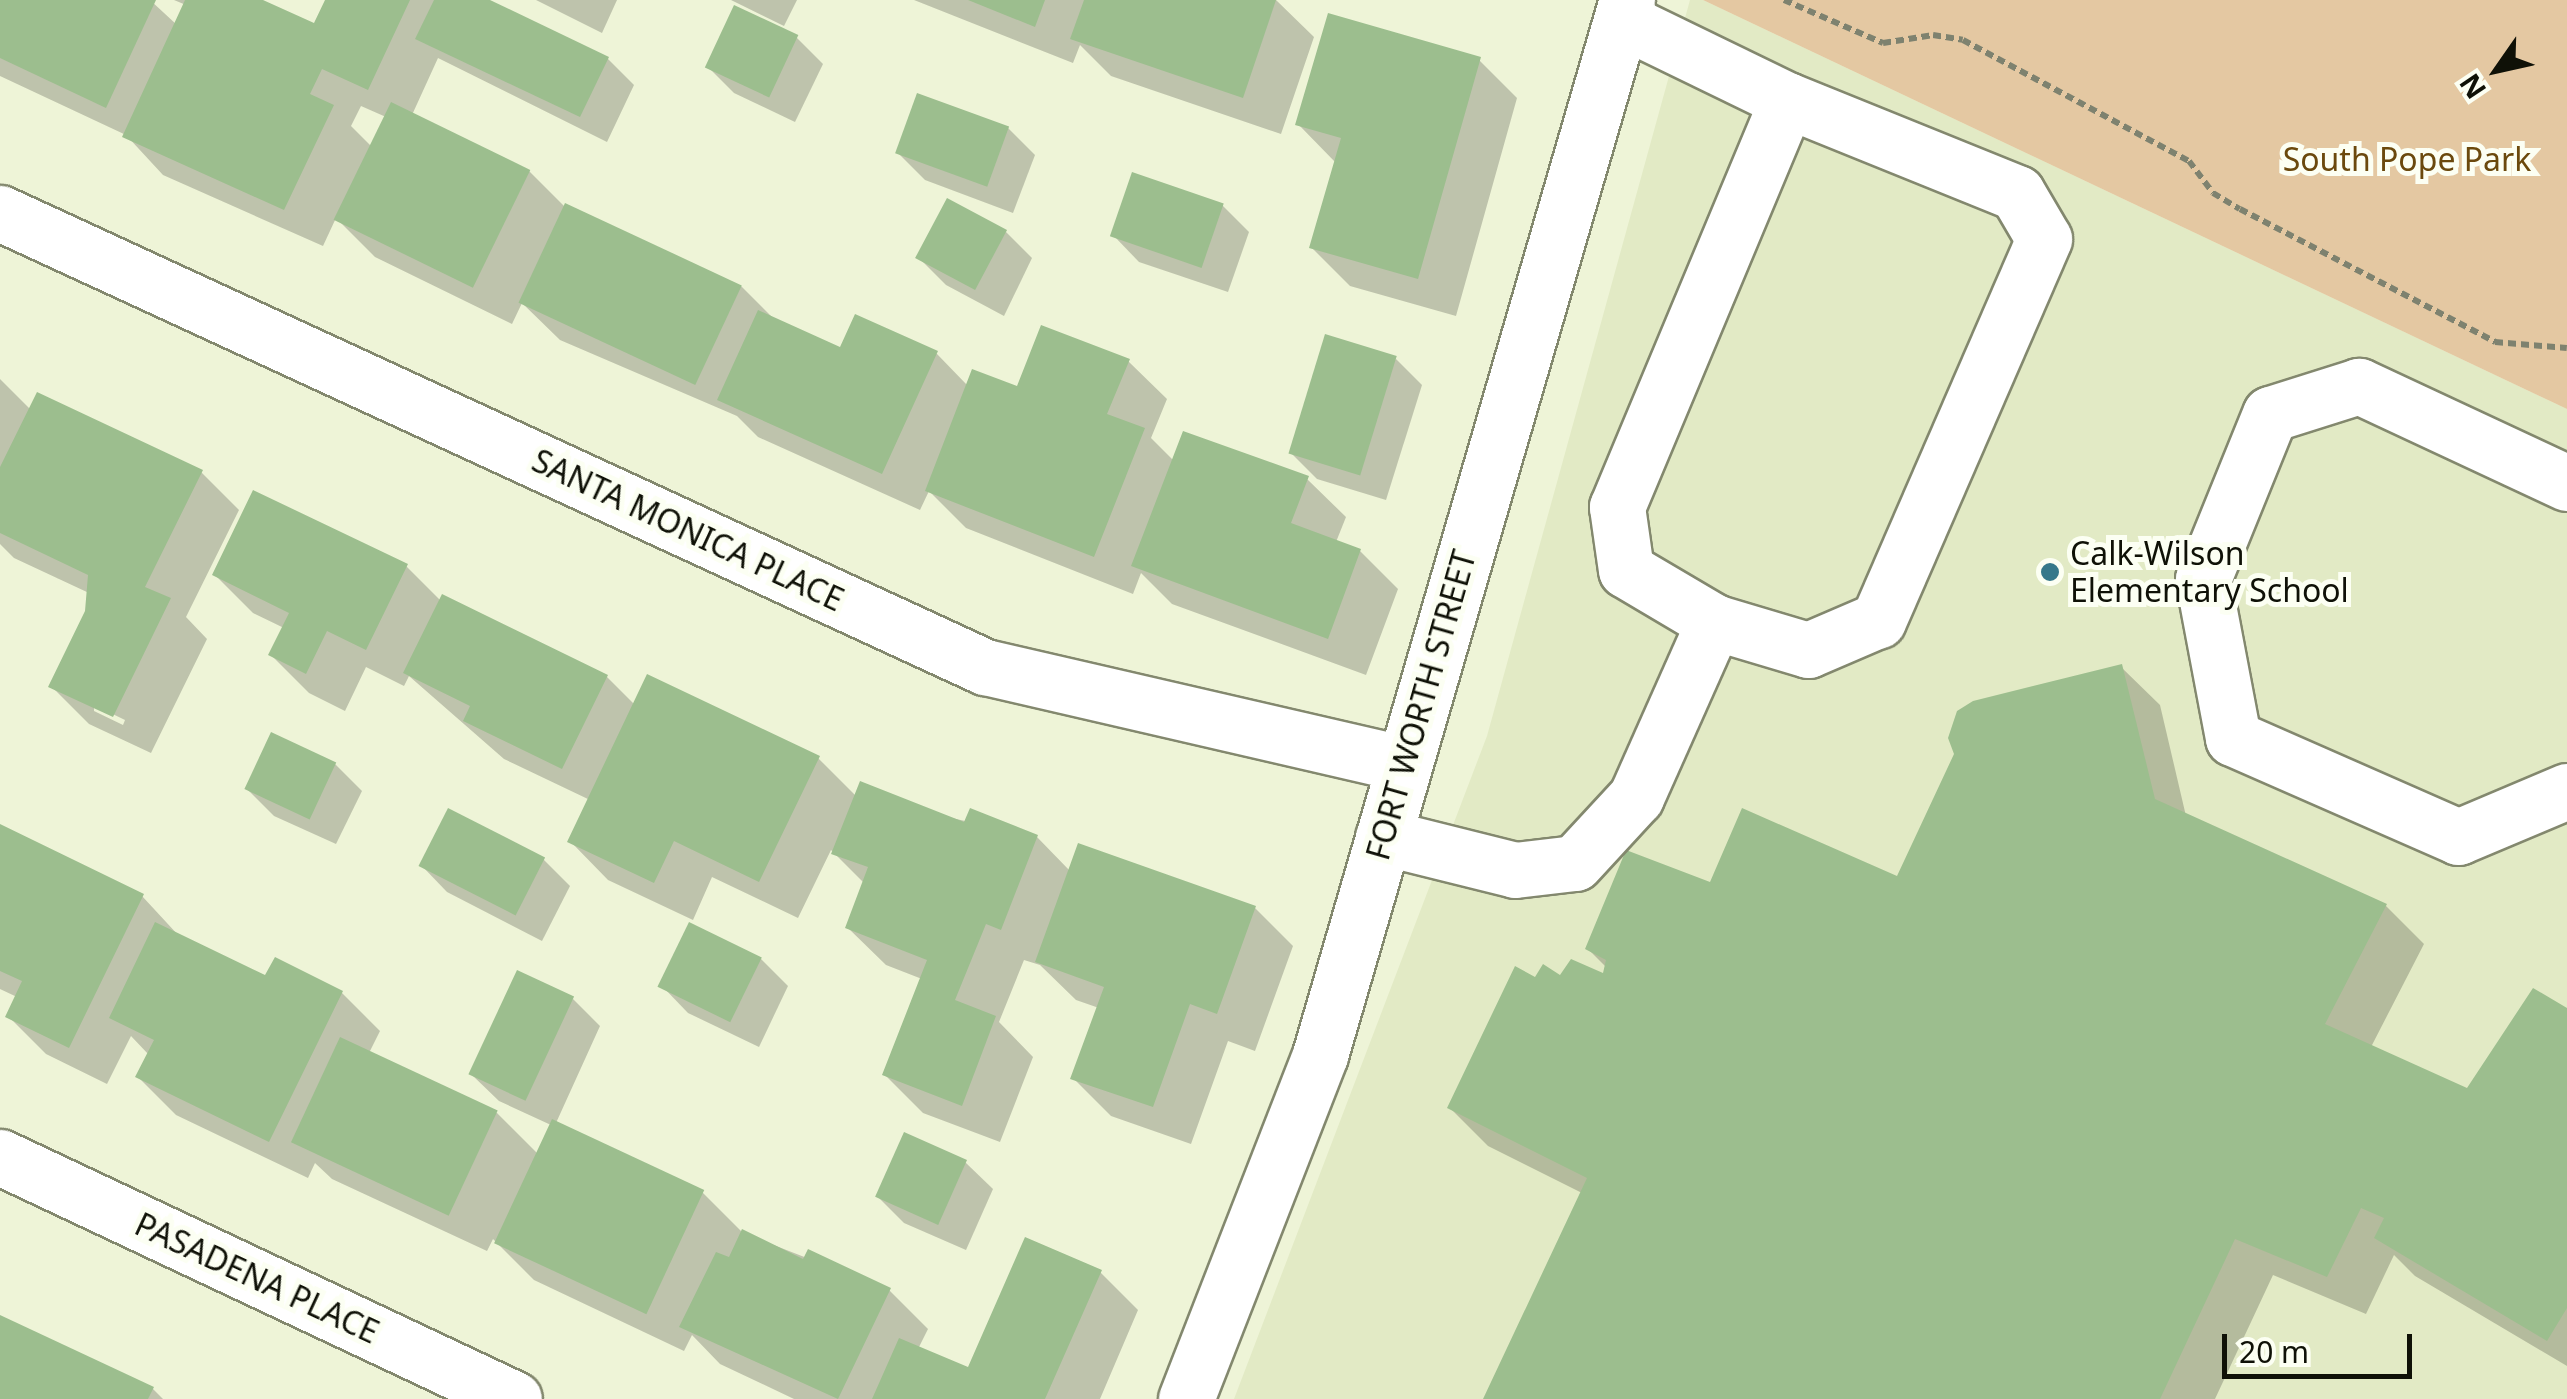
<!DOCTYPE html>
<style>
body{margin:0}
#map{position:relative;width:2567px;height:1399px;overflow:hidden;background:#eef4d7;font-family:"Noto Sans",sans-serif}
div>[style]{position:absolute}
.built>*{inset:0;background:#e2eac5}
.green>*{inset:0;background:#e4c8a2}
.shadow>*{inset:0;background:#0003}
.building>*{inset:0;background:#9cbe8e;transform-origin:0 0}
.path>*{height:6px;margin-top:-3px;transform-origin:0;background:repeating-linear-gradient(90deg,#7e826f 0 8px,transparent 0 13px)}
.roads{filter:drop-shadow(2px 0 #83886e) drop-shadow(-2px 0 #83886e) drop-shadow(0 2px #83886e) drop-shadow(0 -2px #83886e)}
.minor>*{height:55px;margin:-27.5px;padding:0 27.5px;transform-origin:27.5px;border-radius:27.5px;background:#fff}
.dots>*{width:28px;height:28px;translate:-50% -50%;box-sizing:border-box;border:5px solid #fcfff3;border-radius:50%}
span{translate:-50% -50%;white-space:nowrap;text-align:center;line-height:1.15;-webkit-text-stroke:10px #fcfff3;paint-order:stroke}
.park-label{font-size:32px;color:#6b490d}
.street-label{font-size:32px;color:#0f1107}
.poi-label{font-size:32px;color:#0f1107}
.left{translate:0 -50%;text-align:left}
.north{position:absolute;left:2447px;top:20px;width:100px;height:100px;-webkit-text-stroke:8px #fcfff3;paint-order:stroke;rotate:236deg;font-size:28px;font-weight:700;line-height:40px;text-align:center;color:#0f1107}
.north::after{content:'';display:block;margin:auto;width:35px;height:45px;background:#0f1107;clip-path:polygon(50% 0,100% 100%,50% 72%,0 100%)}
.scale{position:absolute;left:2222px;top:1334px;width:190px;height:45px;box-sizing:border-box;border:5px solid #0f1107;border-top:0;padding-left:12px;font-size:30px;line-height:35px;white-space:nowrap;color:#0f1107;-webkit-text-stroke:8px #fcfff3;paint-order:stroke}
</style>
<div id="map">
<div class="built">
<i style="clip-path:polygon(1690px 0,1703px 0,2567px 409px,2567px 1399px,1234px 1399px,1487px 736px)"></i>
</div>
<div class="green">
<i style="clip-path:polygon(1703px 0,2567px 0,2567px 409px)"></i>
</div>
<div class="shadow">
<i style="clip-path:polygon(evenodd,0 0,150px 0,177px 25px,186px 5px,174px 0,257px 0,315px 27px,328px 0,484px 0,608px 59px,634px 85px,607px 142px,438px 58px,412px 115px,529px 171px,566px 208px,741px 286px,775px 320px,841px 350px,937px 354px,968px 386px,1018px 389px,1128px 361px,1167px 399px,1151px 438px,1174px 461px,1307px 479px,1346px 517px,1336px 542px,1360px 551px,1398px 589px,1366px 675px,1172px 604px,1141px 573px,1133px 594px,966px 528px,929px 491px,920px 510px,758px 437px,737px 416px,560px 340px,522px 303px,512px 324px,375px 257px,336px 218px,323px 246px,163px 175px,126px 135px,0 76px,0 0,361px 106px,386px 117px,372px 147px,351px 126px,361px 106px)"></i>
<i style="clip-path:polygon(536px 0,617px 0,602px 33px)"></i>
<i style="clip-path:polygon(731px 0,797px 0,784px 26px)"></i>
<i style="clip-path:polygon(914px 0,1276px 0,1314px 37px,1281px 134px,1111px 76px,1080px 45px,1073px 63px)"></i>
<i style="clip-path:polygon(796px 37px,823px 64px,795px 122px,734px 93px,707px 66px)"></i>
<i style="clip-path:polygon(1479px 60px,1517px 98px,1456px 316px,1350px 286px,1312px 248px,1336px 163px,1298px 124px)"></i>
<i style="clip-path:polygon(1008px 128px,1035px 155px,1013px 213px,925px 180px,898px 153px)"></i>
<i style="clip-path:polygon(1222px 205px,1249px 232px,1228px 292px,1139px 262px,1113px 235px)"></i>
<i style="clip-path:polygon(1006px 232px,1032px 258px,1004px 316px,946px 285px,919px 258px)"></i>
<i style="clip-path:polygon(1396px 359px,1422px 385px,1386px 500px,1317px 479px,1290px 452px)"></i>
<i style="clip-path:polygon(evenodd,0 379px,31px 410px,201px 472px,239px 510px,186px 617px,207px 639px,151px 753px,89px 724px,51px 686px,87px 612px,89px 593px,14px 558px,0 544px,0 379px,94px 705px,125px 720px,123px 725px,94px 711px,94px 705px)"></i>
<i style="clip-path:polygon(406px 566px,441px 601px,607px 677px,635px 705px,818px 758px,857px 797px,1037px 837px,1070px 871px,1255px 908px,1293px 946px,1255px 1051px,1228px 1041px,1191px 1144px,1111px 1116px,1073px 1078px,1099px 1008px,1076px 1000px,1040px 965px,1024px 960px,999px 1022px,1033px 1057px,1000px 1142px,923px 1113px,885px 1075px,922px 979px,886px 965px,847px 927px,864px 883px,831px 850px,798px 918px,712px 877px,693px 920px,608px 880px,570px 841px,590px 800px,504px 759px,409px 676px,404px 686px,366px 667px,345px 711px,309px 693px,271px 655px,284px 628px,253px 613px,215px 575px)"></i>
<i style="clip-path:polygon(2121px 667px,2160px 705px,2186px 816px,2386px 906px,2424px 944px,2371px 1047px,2468px 1091px,2567px 1011px,2567px 1366px,2415px 1276px,2394px 1255px,2366px 1314px,2273px 1275px,2215px 1399px,1486px 1399px,1582px 1193px,1488px 1146px,1450px 1108px,1536px 981px,1605px 977px,1607px 968px,1588px 949px,1711px 885px,1898px 880px)"></i>
<i style="clip-path:polygon(335px 764px,362px 791px,336px 844px,274px 816px,247px 789px)"></i>
<i style="clip-path:polygon(0 827px,142px 896px,179px 936px,266px 978px,342px 993px,380px 1031px,369px 1053px,497px 1113px,538px 1154px,551px 1125px,499px 1101px,472px 1075px,573px 999px,600px 1026px,556px 1123px,703px 1193px,743px 1233px,889px 1290px,928px 1329px,918px 1349px,969px 1370px,1100px 1272px,1138px 1310px,1100px 1399px,794px 1399px,720px 1364px,692px 1335px,684px 1351px,534px 1280px,493px 1239px,487px 1251px,332px 1179px,315px 1163px,308px 1178px,176px 1115px,138px 1077px,149px 1055px,131px 1036px,107px 1084px,46px 1054px,8px 1016px,17px 997px,0 989px)"></i>
<i style="clip-path:polygon(543px 859px,570px 886px,542px 941px,447px 892px,421px 865px)"></i>
<i style="clip-path:polygon(761px 959px,788px 986px,759px 1047px,688px 1013px,662px 986px)"></i>
<i style="clip-path:polygon(905px 1135px,966px 1163px,993px 1189px,966px 1250px,904px 1223px,877px 1196px)"></i>
<i style="clip-path:polygon(0 1318px,153px 1389px,163px 1399px,0 1399px)"></i>
</div>
<div class="building">
<i style="clip-path:polygon(0 0,156px 0,106px 108px,0 58px)"></i>
<i style="clip-path:polygon(185px 0,263px 0,314px 23px,325px 0,410px 0,368px 90px,322px 69px,310px 94px,334px 105px,284px 210px,122px 137px)"></i>
<i style="clip-path:polygon(434px 0,490px 0,609px 57px,580px 117px,415px 39px)"></i>
<i style="clip-path:polygon(968px 0,1045px 0,1035px 27px)"></i>
<i style="clip-path:polygon(1084px 0,1276px 0,1243px 98px,1070px 39px)"></i>
<i style="left:734px;top:5px;width:71px;height:69px;rotate:25deg"></i>
<i style="clip-path:polygon(1328px 13px,1481px 57px,1418px 279px,1309px 248px,1341px 138px,1295px 125px)"></i>
<i style="left:917px;top:93px;width:98px;height:64px;rotate:20deg"></i>
<i style="left:391px;top:102px;width:155px;height:131px;rotate:26deg"></i>
<i style="left:1132px;top:172px;width:97px;height:68px;rotate:19deg"></i>
<i style="left:947px;top:198px;width:68px;height:68px;rotate:28deg"></i>
<i style="left:565px;top:203px;width:195px;height:110px;rotate:25deg"></i>
<i style="clip-path:polygon(758px 310px,840px 347px,855px 314px,938px 351px,882px 474px,717px 400px)"></i>
<i style="clip-path:polygon(1041px 325px,1130px 359px,1107px 414px,1145px 428px,1094px 557px,925px 491px,972px 369px,1017px 386px)"></i>
<i style="left:1325px;top:334px;width:75px;height:125px;rotate:17deg"></i>
<i style="clip-path:polygon(37px 392px,203px 470px,145px 587px,171px 598px,113px 717px,48px 687px,85px 611px,88px 575px,0 533px,0 467px)"></i>
<i style="clip-path:polygon(1183px 431px,1309px 476px,1291px 523px,1361px 549px,1328px 639px,1131px 566px)"></i>
<i style="clip-path:polygon(253px 490px,408px 564px,366px 650px,327px 631px,306px 674px,268px 655px,289px 613px,212px 575px)"></i>
<i style="clip-path:polygon(442px 594px,608px 675px,562px 769px,463px 721px,470px 706px,403px 673px)"></i>
<i style="clip-path:polygon(2122px 664px,2155px 799px,2387px 904px,2325px 1024px,2467px 1088px,2533px 988px,2567px 1008px,2567px 1308px,2547px 1341px,2374px 1238px,2384px 1218px,2361px 1208px,2327px 1277px,2235px 1239px,2160px 1399px,1483px 1399px,1587px 1178px,1447px 1108px,1515px 966px,1535px 977px,1543px 964px,1560px 975px,1571px 959px,1603px 973px,1606px 960px,1585px 949px,1626px 850px,1710px 882px,1742px 808px,1897px 876px,1954px 754px,1948px 738px,1957px 711px,1973px 701px)"></i>
<i style="clip-path:polygon(647px 674px,820px 756px,759px 882px,674px 841px,654px 883px,567px 842px)"></i>
<i style="left:271px;top:732px;width:72px;height:63px;rotate:25deg"></i>
<i style="clip-path:polygon(860px 781px,964px 822px,970px 808px,1038px 835px,1001px 930px,986px 924px,955px 1000px,996px 1016px,962px 1106px,882px 1075px,927px 960px,845px 928px,868px 867px,831px 854px)"></i>
<i style="left:448px;top:808px;width:109px;height:65px;rotate:27deg"></i>
<i style="clip-path:polygon(0 824px,144px 894px,69px 1048px,5px 1017px,22px 981px,0 971px)"></i>
<i style="clip-path:polygon(1078px 843px,1256px 906px,1217px 1014px,1190px 1004px,1153px 1107px,1070px 1079px,1104px 987px,1035px 962px)"></i>
<i style="clip-path:polygon(155px 922px,265px 975px,275px 957px,343px 991px,269px 1142px,135px 1077px,154px 1040px,109px 1018px)"></i>
<i style="left:689px;top:922px;width:81px;height:72px;rotate:26deg"></i>
<i style="left:517px;top:970px;width:63px;height:115px;rotate:25deg"></i>
<i style="left:340px;top:1037px;width:174px;height:116px;rotate:25deg"></i>
<i style="left:552px;top:1119px;width:168px;height:137px;rotate:25deg"></i>
<i style="left:904px;top:1132px;width:69px;height:71px;rotate:24deg"></i>
<i style="clip-path:polygon(742px 1229px,803px 1259px,808px 1249px,891px 1288px,838px 1399px,679px 1327px,716px 1252px,729px 1257px)"></i>
<i style="clip-path:polygon(1025px 1237px,1102px 1270px,1045px 1399px,872px 1399px,899px 1338px,968px 1367px)"></i>
<i style="clip-path:polygon(0 1315px,154px 1387px,148px 1399px,0 1399px)"></i>
</div>
<div class="path">
<i style="left:1784px;top:0;width:108px;rotate:23.5deg"></i>
<i style="left:1883px;top:43px;width:51px;rotate:-9.1deg"></i>
<i style="left:1933px;top:35px;width:30px;rotate:9deg"></i>
<i style="left:1963px;top:40px;width:256px;rotate:28.2deg"></i>
<i style="left:2189px;top:161px;width:40px;rotate:53deg"></i>
<i style="left:2213px;top:193px;width:31px;rotate:31deg"></i>
<i style="left:2240px;top:209px;width:288px;rotate:27.5deg"></i>
<i style="left:2495px;top:342px;width:72px;rotate:4.8deg"></i>
</div>
<div class="roads">
<div class="minor">
<i style="left:1622px;top:20px;width:183px;rotate:25.9deg"></i>
<i style="left:1787px;top:100px;width:248px;rotate:22deg"></i>
<i style="left:2017px;top:193px;width:53px;rotate:59.6deg"></i>
<i style="left:2044px;top:239px;width:416px;rotate:113.5deg"></i>
<i style="left:1878px;top:620px;width:76px;rotate:156.8deg"></i>
<i style="left:1808px;top:650px;width:98px;rotate:-163.4deg"></i>
<i style="left:1714px;top:622px;width:102px;rotate:-149.4deg"></i>
<i style="left:1626px;top:570px;width:64px;rotate:-98.1deg"></i>
<i style="left:1617px;top:507px;width:441px;rotate:-67.3deg"></i>
<i style="left:0;top:213px;width:1085px;rotate:24.75deg"></i>
<i style="left:985px;top:667px;width:430px;rotate:13deg"></i>
<i style="left:2567px;top:483px;width:230px;rotate:-155deg"></i>
<i style="left:2359px;top:386px;width:93px;rotate:162.5deg"></i>
<i style="left:2270px;top:414px;width:178px;rotate:112.1deg"></i>
<i style="left:2203px;top:579px;width:162px;rotate:79.3deg"></i>
<i style="left:2233px;top:738px;width:246px;rotate:23.7deg"></i>
<i style="left:2458px;top:837px;width:118px;rotate:-22.9deg"></i>
<i style="left:1383px;top:837px;width:136px;rotate:14deg"></i>
<i style="left:1515px;top:870px;width:60px;rotate:-6.7deg"></i>
<i style="left:1575px;top:863px;width:90px;rotate:-47.3deg"></i>
<i style="left:1636px;top:797px;width:192px;rotate:-66deg"></i>
<i style="left:0;top:1157px;width:568px;rotate:25.21deg"></i>
<i style="left:1186px;top:1399px;width:369px;rotate:-68.7deg"></i>
<i style="left:1320px;top:1055px;width:1099px;rotate:-73.78deg"></i>
</div>
</div>
<div class="dots">
<i style="left:2050px;top:572px;background:#36788a"></i>
</div>
<div class="park-label">
<span style="left:2407px;top:159px">South Pope Park</span>
</div>
<div class="street-label">
<span style="left:688px;top:530px;rotate:25deg">SANTA MONICA PLACE</span>
<span style="left:1421px;top:705px;rotate:-74deg">FORT WORTH STREET</span>
<span style="left:257px;top:1278px;rotate:25deg">PASADENA PLACE</span>
</div>
<div class="poi-label">
<span class="left" style="left:2070px;top:572px">Calk-Wilson<br>Elementary School</span>
</div>
<div class="north">N</div>
<div class="scale">20 m</div>
</div>
